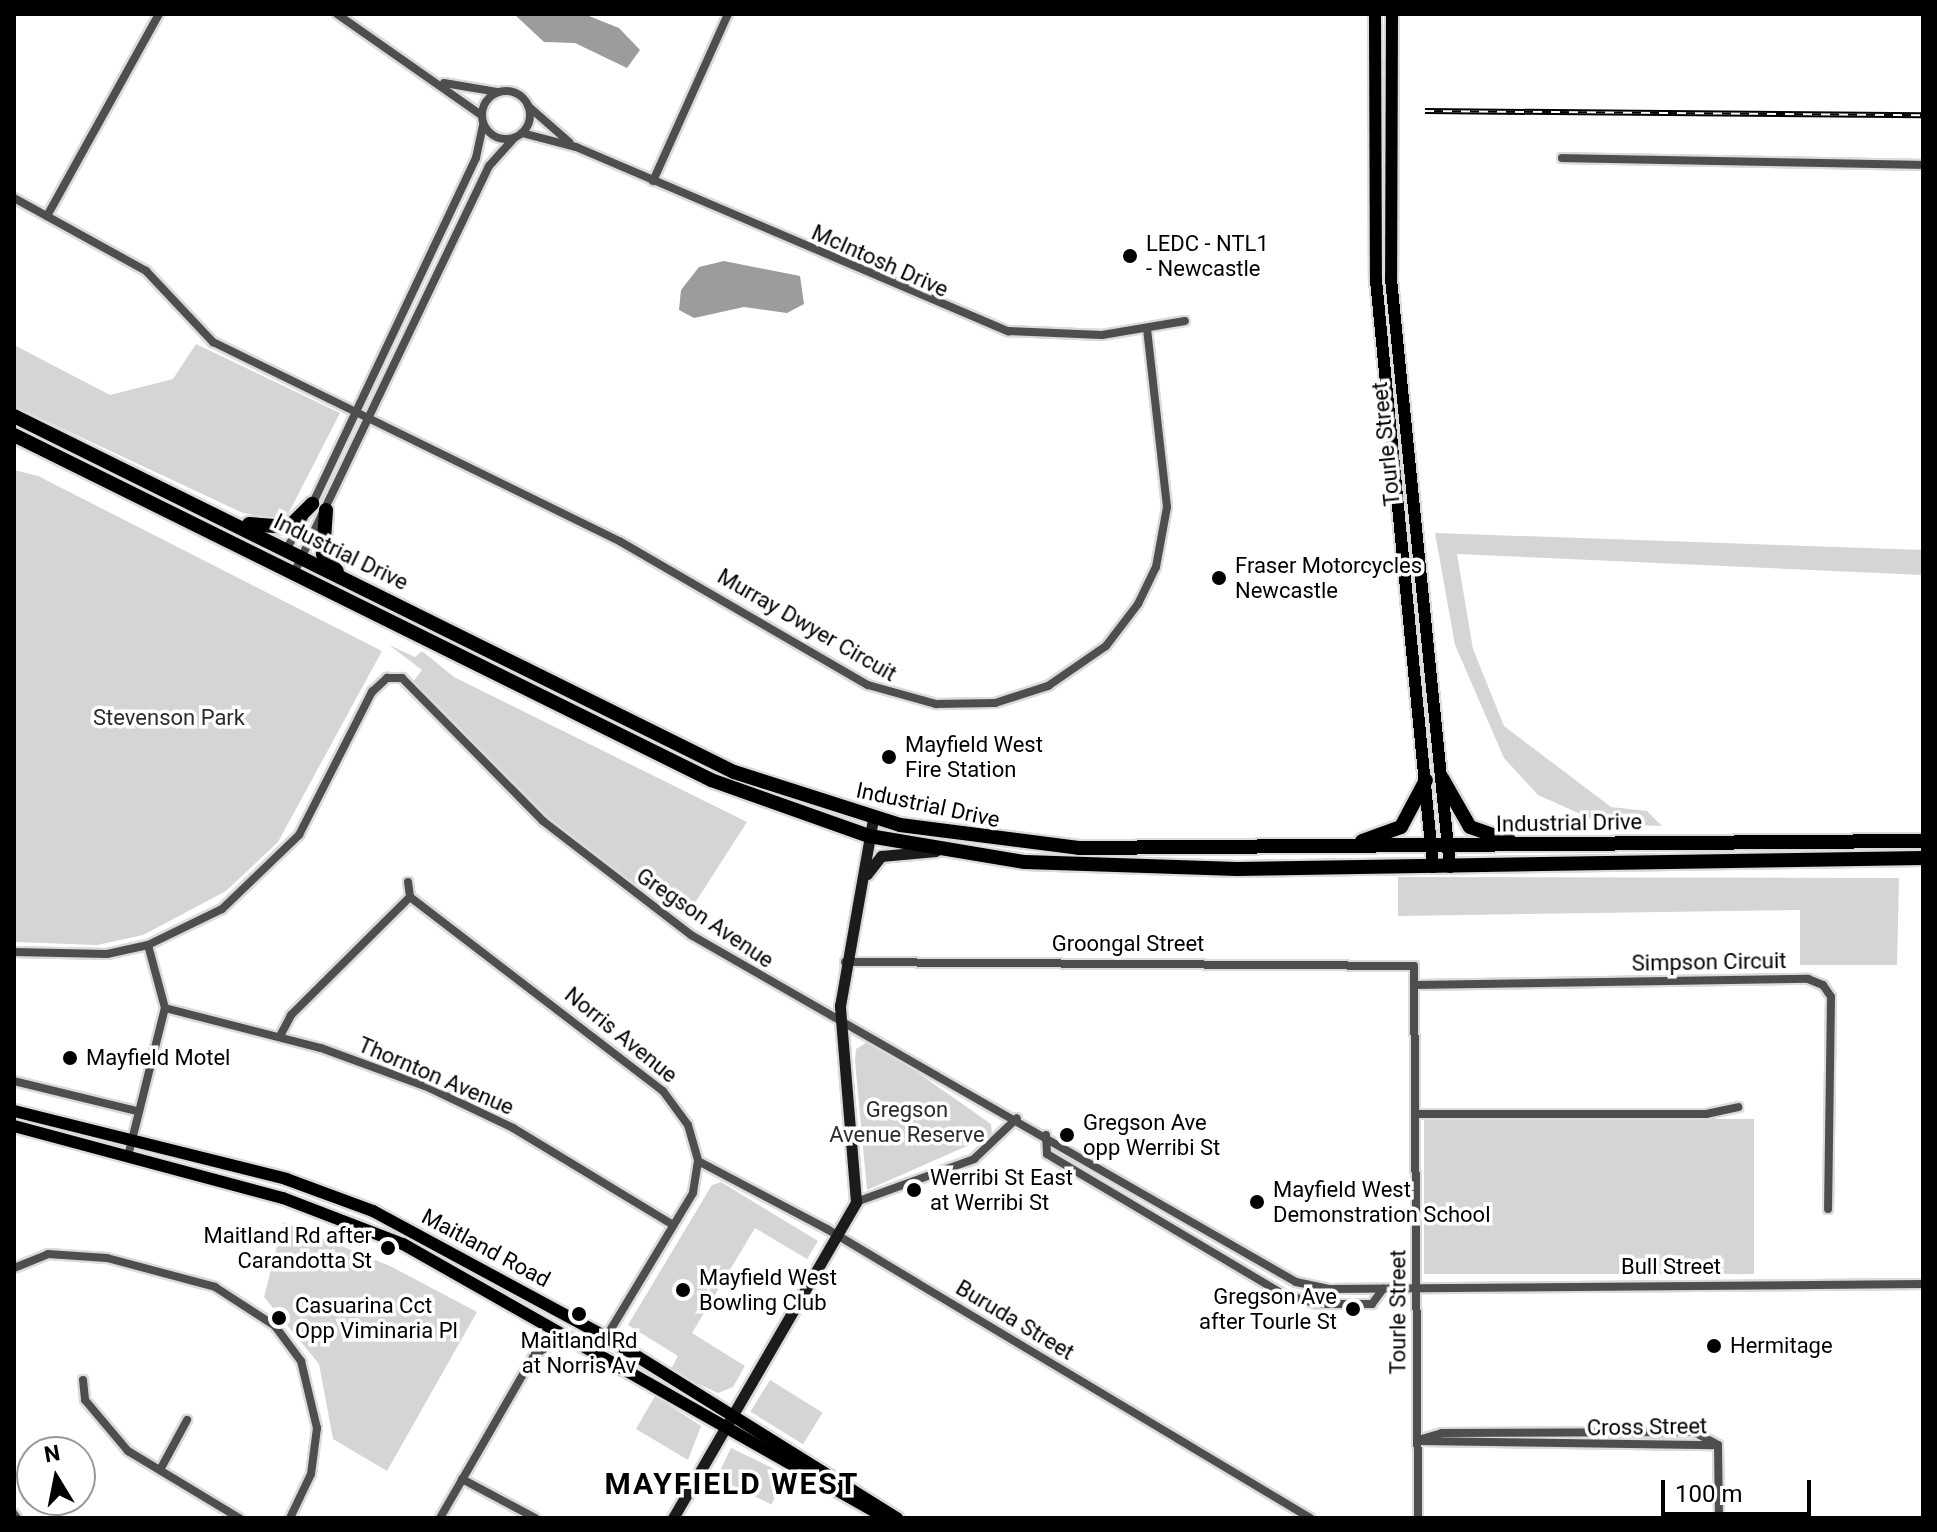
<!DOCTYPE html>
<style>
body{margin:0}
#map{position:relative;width:1937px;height:1532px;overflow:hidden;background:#fff;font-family:Roboto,sans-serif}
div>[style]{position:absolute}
.green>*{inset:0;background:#d5d5d5;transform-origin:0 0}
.water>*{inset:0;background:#9c9c9c}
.roads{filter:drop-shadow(2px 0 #dbdbdb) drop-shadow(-2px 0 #dbdbdb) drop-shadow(0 2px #dbdbdb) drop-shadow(0 -2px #dbdbdb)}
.street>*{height:8px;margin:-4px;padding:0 4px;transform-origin:4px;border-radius:4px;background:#4e4e4e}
.street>.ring{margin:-4px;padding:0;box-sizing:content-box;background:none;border:8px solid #4e4e4e;border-radius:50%}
.secondary>*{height:11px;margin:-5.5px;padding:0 5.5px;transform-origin:5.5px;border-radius:5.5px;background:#1b1b1b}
.primary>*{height:12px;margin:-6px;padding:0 6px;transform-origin:6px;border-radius:6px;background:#000}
.highway>*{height:14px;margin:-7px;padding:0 7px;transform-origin:7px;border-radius:7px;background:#000}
.rail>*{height:6px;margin-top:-3px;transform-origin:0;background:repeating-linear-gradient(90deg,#fff 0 9px,#000 0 18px);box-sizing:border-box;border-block:2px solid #000}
.dots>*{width:22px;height:22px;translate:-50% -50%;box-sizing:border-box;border:4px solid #fff;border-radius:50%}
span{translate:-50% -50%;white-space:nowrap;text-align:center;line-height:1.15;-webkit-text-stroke:7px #fff;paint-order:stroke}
.poi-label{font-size:22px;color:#000}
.left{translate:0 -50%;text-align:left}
.right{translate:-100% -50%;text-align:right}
.street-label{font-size:22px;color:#000}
.park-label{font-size:22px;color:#2c2c2c}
.district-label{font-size:30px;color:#000;font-weight:700;letter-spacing:2px}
.frame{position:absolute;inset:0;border:16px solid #000;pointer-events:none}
.north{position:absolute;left:16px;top:1436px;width:80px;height:80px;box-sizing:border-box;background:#fff;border:2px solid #999;border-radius:50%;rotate:350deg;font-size:22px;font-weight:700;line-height:32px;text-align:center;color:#000}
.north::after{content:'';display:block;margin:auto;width:28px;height:36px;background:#000;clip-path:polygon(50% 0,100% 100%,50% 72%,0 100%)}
.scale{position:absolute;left:1661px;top:1480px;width:150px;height:36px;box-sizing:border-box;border:4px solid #000;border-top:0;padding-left:10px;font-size:24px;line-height:28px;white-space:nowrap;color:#000;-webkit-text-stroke:6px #fff;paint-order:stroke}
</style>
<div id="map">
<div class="green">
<i style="clip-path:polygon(196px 344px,340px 413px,285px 520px,243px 513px,14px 406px,14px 345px,110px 395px,173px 379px)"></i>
<i style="clip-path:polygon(14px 470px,38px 476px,382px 651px,278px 842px,226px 891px,143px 935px,97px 945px,14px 942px)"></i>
<i style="clip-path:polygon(1435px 533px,1923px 550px,1923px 575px,1457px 554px,1473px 649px,1504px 726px,1611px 807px,1647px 811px,1662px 826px,1603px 824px,1538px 795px,1504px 758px,1455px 645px)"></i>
<i style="clip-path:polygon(389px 645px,415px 657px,422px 651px,454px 677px,747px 822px,691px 909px,657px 886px,651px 894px,573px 852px,430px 709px,412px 683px,422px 670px)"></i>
<i style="clip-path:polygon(1398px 877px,1899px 878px,1897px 965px,1800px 965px,1800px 910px,1398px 916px)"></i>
<i style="clip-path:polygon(871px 1040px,991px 1124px,992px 1135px,867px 1190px,855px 1061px,856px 1049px)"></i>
<i style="left:1754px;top:1119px;width:155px;height:330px;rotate:90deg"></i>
<i style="clip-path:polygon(721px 1182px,818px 1241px,807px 1259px,755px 1228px,692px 1333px,745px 1366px,733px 1387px,718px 1393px,670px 1371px,678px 1356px,628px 1325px,712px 1185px)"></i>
<i style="clip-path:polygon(283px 1222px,390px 1266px,477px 1312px,387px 1471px,333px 1439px,319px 1364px,264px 1297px)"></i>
<i style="left:770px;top:1380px;width:62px;height:37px;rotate:32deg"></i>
<i style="clip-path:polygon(655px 1396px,701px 1426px,688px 1460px,636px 1429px)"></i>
<i style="left:731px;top:1448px;width:61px;height:33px;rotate:26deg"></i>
</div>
<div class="water">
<i style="clip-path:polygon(514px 14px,584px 14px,619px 28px,640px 50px,627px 68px,575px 43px,544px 42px)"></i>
<i style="clip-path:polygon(724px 261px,800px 276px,804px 304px,787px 313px,744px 307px,694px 318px,679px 310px,681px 290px,699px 267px)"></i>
</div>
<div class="roads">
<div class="street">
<i style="left:337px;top:14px;width:176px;rotate:35deg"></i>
<i style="left:444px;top:83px;width:55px;rotate:9.5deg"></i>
<i class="ring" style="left:482px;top:91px;width:40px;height:40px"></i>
<i style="left:528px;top:106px;width:55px;rotate:41.3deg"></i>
<i style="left:522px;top:133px;width:56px;rotate:14.5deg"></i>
<i style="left:576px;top:147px;width:470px;rotate:23.1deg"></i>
<i style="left:1008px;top:331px;width:94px;rotate:2.4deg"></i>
<i style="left:1102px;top:335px;width:84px;rotate:-9.6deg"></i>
<i style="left:1562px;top:158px;width:361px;rotate:1.1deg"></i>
<i style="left:653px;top:181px;width:183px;rotate:-65.8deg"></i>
<i style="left:14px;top:198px;width:151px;rotate:28.9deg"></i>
<i style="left:146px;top:271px;width:98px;rotate:46.7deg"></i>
<i style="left:213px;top:342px;width:454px;rotate:26.1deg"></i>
<i style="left:621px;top:542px;width:285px;rotate:30.1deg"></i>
<i style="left:868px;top:685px;width:71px;rotate:15.6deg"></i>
<i style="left:936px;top:704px;width:59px;rotate:-1deg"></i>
<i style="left:995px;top:703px;width:56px;rotate:-17.8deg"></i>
<i style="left:1048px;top:686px;width:70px;rotate:-34.6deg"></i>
<i style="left:1106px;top:646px;width:53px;rotate:-52.7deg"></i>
<i style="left:1138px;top:604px;width:41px;rotate:-64.1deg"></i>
<i style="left:1156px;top:567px;width:61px;rotate:-79.6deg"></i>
<i style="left:1167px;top:507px;width:180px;rotate:-96.4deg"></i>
<i style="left:47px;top:216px;width:231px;rotate:-61deg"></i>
<i style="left:311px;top:507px;width:386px;rotate:-64.7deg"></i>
<i style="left:476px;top:158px;width:34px;rotate:-78deg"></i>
<i style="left:285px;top:552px;width:39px;rotate:-61deg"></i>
<i style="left:294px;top:573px;width:451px;rotate:-64.4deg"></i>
<i style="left:489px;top:166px;width:38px;rotate:-48deg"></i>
<i style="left:408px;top:882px;width:15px;rotate:82deg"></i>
<i style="left:410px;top:897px;width:319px;rotate:37.5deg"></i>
<i style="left:663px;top:1091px;width:42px;rotate:53.7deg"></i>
<i style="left:688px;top:1125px;width:37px;rotate:74deg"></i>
<i style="left:698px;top:1161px;width:32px;rotate:99deg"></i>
<i style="left:693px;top:1193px;width:168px;rotate:121.1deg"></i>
<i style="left:14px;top:952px;width:93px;rotate:1.2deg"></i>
<i style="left:107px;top:954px;width:42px;rotate:-12.4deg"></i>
<i style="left:148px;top:945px;width:82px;rotate:-25.9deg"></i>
<i style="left:222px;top:909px;width:107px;rotate:-43.9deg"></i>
<i style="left:299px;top:835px;width:161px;rotate:-63deg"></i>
<i style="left:372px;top:692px;width:21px;rotate:-43deg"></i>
<i style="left:387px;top:678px;width:15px"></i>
<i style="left:402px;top:678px;width:201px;rotate:45.4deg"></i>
<i style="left:543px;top:821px;width:187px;rotate:37.6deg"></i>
<i style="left:691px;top:935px;width:697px;rotate:29.84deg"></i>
<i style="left:1296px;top:1282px;width:35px;rotate:12deg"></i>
<i style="left:1330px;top:1289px;width:593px;rotate:-0.48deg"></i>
<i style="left:845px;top:962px;width:569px;rotate:0.4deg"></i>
<i style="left:1414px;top:966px;width:552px;rotate:89.58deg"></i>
<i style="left:1416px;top:985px;width:392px;rotate:-0.9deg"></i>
<i style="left:1808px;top:979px;width:16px;rotate:22deg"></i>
<i style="left:1823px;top:985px;width:14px;rotate:56deg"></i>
<i style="left:1831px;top:997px;width:212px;rotate:90.8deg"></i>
<i style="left:165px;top:1008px;width:161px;rotate:14.4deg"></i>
<i style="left:321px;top:1048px;width:111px;rotate:20.1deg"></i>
<i style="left:425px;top:1086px;width:98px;rotate:25.5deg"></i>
<i style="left:513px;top:1128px;width:187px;rotate:31.2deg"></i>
<i style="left:280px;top:1036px;width:24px;rotate:-62deg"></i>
<i style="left:291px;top:1015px;width:168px;rotate:-44.8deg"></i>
<i style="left:14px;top:1081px;width:127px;rotate:13.7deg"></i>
<i style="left:1417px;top:1114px;width:289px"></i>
<i style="left:1706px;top:1114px;width:33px;rotate:-12deg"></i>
<i style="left:1046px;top:1135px;width:19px;rotate:87deg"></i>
<i style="left:1047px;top:1154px;width:274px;rotate:30.7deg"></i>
<i style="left:1283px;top:1294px;width:35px;rotate:16deg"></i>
<i style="left:1317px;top:1304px;width:55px"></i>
<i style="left:1372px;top:1304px;width:19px;rotate:-54deg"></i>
<i style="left:128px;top:1156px;width:153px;rotate:-76deg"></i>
<i style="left:165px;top:1008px;width:65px;rotate:-105.1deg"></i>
<i style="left:698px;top:1161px;width:146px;rotate:27.8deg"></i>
<i style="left:827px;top:1229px;width:563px;rotate:30.89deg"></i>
<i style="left:856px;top:1202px;width:126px;rotate:-20deg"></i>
<i style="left:974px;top:1159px;width:59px;rotate:-43.6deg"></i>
<i style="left:14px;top:1268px;width:37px;rotate:-22deg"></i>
<i style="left:48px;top:1254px;width:59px;rotate:3.9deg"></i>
<i style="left:107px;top:1258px;width:112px;rotate:15deg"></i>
<i style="left:215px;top:1287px;width:72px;rotate:33deg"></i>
<i style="left:275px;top:1326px;width:44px;rotate:53.4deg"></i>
<i style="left:301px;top:1361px;width:69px;rotate:76.6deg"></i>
<i style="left:317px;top:1428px;width:46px;rotate:97.4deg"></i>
<i style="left:311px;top:1474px;width:49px;rotate:115.5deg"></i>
<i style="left:83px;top:1380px;width:20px;rotate:84deg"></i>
<i style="left:85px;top:1400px;width:67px;rotate:49.9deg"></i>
<i style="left:128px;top:1451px;width:130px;rotate:31.1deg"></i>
<i style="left:1418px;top:1440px;width:25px;rotate:-16deg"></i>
<i style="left:1442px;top:1433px;width:252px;rotate:-0.2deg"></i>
<i style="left:1694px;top:1432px;width:27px;rotate:28deg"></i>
<i style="left:1420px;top:1441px;width:298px;rotate:0.8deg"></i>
<i style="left:1718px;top:1445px;width:73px;rotate:89.2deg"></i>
<i style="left:160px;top:1470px;width:57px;rotate:-61.6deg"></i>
<i style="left:462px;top:1479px;width:83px;rotate:28.1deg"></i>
<i style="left:14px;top:1514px;width:5px;rotate:53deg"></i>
<i style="left:440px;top:1518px;width:188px;rotate:-60deg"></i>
<i style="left:534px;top:1355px;width:39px;rotate:-31deg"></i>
</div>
<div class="secondary">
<i style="left:867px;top:874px;width:23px;rotate:-52deg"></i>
<i style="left:881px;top:856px;width:55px;rotate:-5.2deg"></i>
<i style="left:673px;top:1518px;width:365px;rotate:-59.9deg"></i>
<i style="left:856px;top:1202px;width:197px;rotate:-94.7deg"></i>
<i style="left:840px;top:1006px;width:190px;rotate:-80deg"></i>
</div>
<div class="primary">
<i style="left:1375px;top:14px;width:266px;rotate:89.8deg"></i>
<i style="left:1376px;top:280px;width:590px;rotate:84.45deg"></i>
<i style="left:1392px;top:14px;width:265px;rotate:90.2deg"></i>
<i style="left:1391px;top:279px;width:591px;rotate:84.27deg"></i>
<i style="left:14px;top:1111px;width:280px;rotate:14deg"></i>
<i style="left:286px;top:1179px;width:93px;rotate:20.2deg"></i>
<i style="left:373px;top:1211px;width:265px;rotate:28.4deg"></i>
<i style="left:606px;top:1337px;width:343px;rotate:31.9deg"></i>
<i style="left:14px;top:1126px;width:278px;rotate:15deg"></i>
<i style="left:283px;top:1198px;width:129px;rotate:21deg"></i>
<i style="left:403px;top:1244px;width:555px;rotate:29.57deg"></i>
</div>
<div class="highway">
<i style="left:14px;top:416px;width:803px;rotate:26.31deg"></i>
<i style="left:734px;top:772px;width:174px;rotate:17.7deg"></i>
<i style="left:900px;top:825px;width:180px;rotate:7.3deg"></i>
<i style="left:1079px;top:848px;width:844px;rotate:-0.48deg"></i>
<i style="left:14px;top:435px;width:778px;rotate:26.33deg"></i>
<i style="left:711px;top:780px;width:168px;rotate:19.5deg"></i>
<i style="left:869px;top:836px;width:158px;rotate:9.5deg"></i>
<i style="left:1025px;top:862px;width:212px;rotate:1.9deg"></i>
<i style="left:1237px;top:869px;width:686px;rotate:-0.92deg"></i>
<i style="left:326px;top:510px;width:44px;rotate:93.9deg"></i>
<i style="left:323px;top:554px;width:22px;rotate:51deg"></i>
<i style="left:249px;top:524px;width:40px;rotate:4.3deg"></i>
<i style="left:289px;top:527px;width:33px;rotate:-45deg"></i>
<i style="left:1442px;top:778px;width:56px;rotate:60.3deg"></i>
<i style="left:1470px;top:827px;width:42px;rotate:19.3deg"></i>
<i style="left:1362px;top:841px;width:41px;rotate:-19.7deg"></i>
<i style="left:1401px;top:827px;width:53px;rotate:-62deg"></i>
</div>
</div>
<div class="rail">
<i style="left:1425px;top:111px;width:498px;rotate:0.5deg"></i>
</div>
<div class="dots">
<i style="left:1130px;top:256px;background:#000"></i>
<i style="left:1219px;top:578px;background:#000"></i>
<i style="left:889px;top:757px;background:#000"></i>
<i style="left:70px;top:1058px;background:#000"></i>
<i style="left:1067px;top:1135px;background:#000"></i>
<i style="left:914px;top:1190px;background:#000"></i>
<i style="left:1257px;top:1202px;background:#000"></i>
<i style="left:388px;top:1248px;background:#000"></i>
<i style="left:683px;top:1290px;background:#000"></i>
<i style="left:1353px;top:1309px;background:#000"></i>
<i style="left:579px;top:1314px;background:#000"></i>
<i style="left:279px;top:1318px;background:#000"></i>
<i style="left:1714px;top:1346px;background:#000"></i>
</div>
<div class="poi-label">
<span class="left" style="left:1146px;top:256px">LEDC - NTL1<br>- Newcastle</span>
<span class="left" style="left:1235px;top:578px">Fraser Motorcycles<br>Newcastle</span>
<span class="left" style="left:905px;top:757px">Mayfield West<br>Fire Station</span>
<span class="left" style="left:86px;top:1058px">Mayfield Motel</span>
<span class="left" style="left:1083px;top:1135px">Gregson Ave<br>opp Werribi St</span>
<span class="left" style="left:930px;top:1190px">Werribi St East<br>at Werribi St</span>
<span class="left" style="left:1273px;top:1202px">Mayfield West<br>Demonstration School</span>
<span class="right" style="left:372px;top:1248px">Maitland Rd after<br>Carandotta St</span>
<span class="left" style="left:699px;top:1290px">Mayfield West<br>Bowling Club</span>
<span class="right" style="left:1337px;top:1309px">Gregson Ave<br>after Tourle St</span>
<span class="left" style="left:295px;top:1318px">Casuarina Cct<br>Opp Viminaria Pl</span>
<span style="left:579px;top:1353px">Maitland Rd<br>at Norris Av</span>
<span class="left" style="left:1730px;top:1346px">Hermitage</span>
</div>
<div class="street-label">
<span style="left:880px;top:261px;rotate:24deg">McIntosh Drive</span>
<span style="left:1386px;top:444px;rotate:-96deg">Tourle Street</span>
<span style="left:341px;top:552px;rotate:26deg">Industrial Drive</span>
<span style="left:807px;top:625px;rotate:30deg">Murray Dwyer Circuit</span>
<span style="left:928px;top:805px;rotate:12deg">Industrial Drive</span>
<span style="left:1569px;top:823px;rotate:-1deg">Industrial Drive</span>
<span style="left:705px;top:918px;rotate:34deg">Gregson Avenue</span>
<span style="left:1128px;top:944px">Groongal Street</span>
<span style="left:1709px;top:962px;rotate:-1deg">Simpson Circuit</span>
<span style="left:621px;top:1035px;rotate:39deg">Norris Avenue</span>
<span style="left:436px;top:1076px;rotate:23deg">Thornton Avenue</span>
<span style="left:486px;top:1248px;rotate:28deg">Maitland Road</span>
<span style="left:1671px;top:1267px">Bull Street</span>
<span style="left:1398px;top:1312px;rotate:-90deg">Tourle Street</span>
<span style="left:1015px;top:1320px;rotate:31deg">Buruda Street</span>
<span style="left:1647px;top:1427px;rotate:-1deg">Cross Street</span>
</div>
<div class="park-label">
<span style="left:169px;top:718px">Stevenson Park</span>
<span style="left:907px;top:1122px">Gregson<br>Avenue Reserve</span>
</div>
<div class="district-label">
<span style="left:732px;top:1484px">MAYFIELD WEST</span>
</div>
<div class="frame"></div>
<div class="north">N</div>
<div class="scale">100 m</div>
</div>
